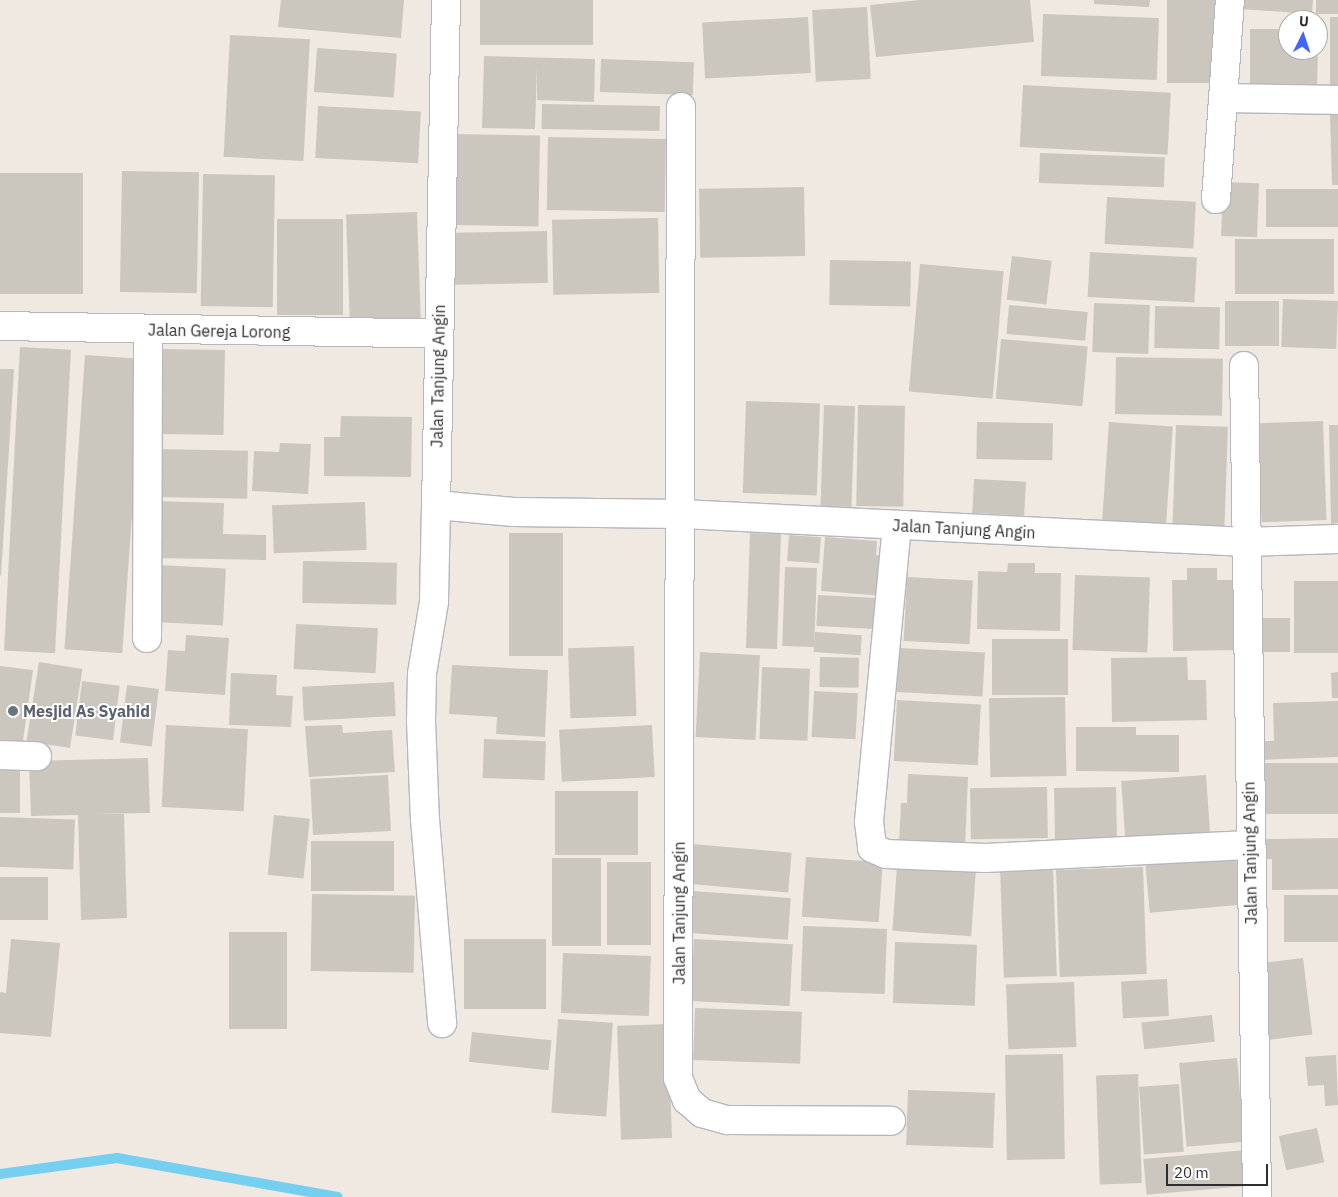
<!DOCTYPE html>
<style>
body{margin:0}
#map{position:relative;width:1338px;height:1197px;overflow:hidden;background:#efe9e1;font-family:"IBM Plex Sans",sans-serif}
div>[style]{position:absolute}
.stream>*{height:10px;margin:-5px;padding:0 5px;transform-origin:5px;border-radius:5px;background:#75cff0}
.building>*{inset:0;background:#cbc7bf;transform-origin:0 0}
.roads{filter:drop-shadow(1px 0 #b4b7c1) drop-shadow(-1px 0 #b4b7c1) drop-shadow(0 1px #b4b7c1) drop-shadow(0 -1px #b4b7c1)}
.minor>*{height:28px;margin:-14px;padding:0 14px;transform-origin:14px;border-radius:14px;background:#fff}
.dots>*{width:14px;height:14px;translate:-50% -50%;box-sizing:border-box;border:2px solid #fff;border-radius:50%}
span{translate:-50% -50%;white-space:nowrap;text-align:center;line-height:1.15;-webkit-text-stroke:4px #fff;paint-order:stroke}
.street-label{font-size:16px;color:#2e2e2e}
.worship-label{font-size:16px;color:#5b616d;font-weight:700}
.left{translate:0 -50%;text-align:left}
.north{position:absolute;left:1278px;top:10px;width:50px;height:50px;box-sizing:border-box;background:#fff;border:1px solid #ababab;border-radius:50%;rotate:4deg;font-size:14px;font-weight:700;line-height:20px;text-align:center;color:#2e2e2e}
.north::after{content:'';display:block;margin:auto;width:18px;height:22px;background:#4264fb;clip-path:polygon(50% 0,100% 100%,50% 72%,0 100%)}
.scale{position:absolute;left:1166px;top:1164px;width:102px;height:22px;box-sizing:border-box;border:2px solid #2e2e2e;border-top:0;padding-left:6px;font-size:15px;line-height:18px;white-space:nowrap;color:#2e2e2e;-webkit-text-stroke:4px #fff;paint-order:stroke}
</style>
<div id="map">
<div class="stream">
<i style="left:0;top:1174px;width:118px;rotate:-7.8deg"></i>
<i style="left:117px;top:1158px;width:224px;rotate:10deg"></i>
</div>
<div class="building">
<i style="clip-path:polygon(281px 0,404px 0,401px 38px,278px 27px)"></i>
<i style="left:480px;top:0;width:113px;height:45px"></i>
<i style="clip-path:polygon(920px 0,1030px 0,1034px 42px,876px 57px,870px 5px)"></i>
<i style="clip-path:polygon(1094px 0,1150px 0,1149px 7px,1094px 4px)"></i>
<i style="left:1167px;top:0;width:52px;height:83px"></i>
<i style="clip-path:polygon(1241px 0,1313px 0,1312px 14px,1240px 9px)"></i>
<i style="left:1316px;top:0;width:22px;height:14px"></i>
<i style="left:867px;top:7px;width:72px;height:55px;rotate:87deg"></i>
<i style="left:1043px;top:14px;width:116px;height:62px;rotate:2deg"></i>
<i style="left:808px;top:17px;width:56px;height:106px;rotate:87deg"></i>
<i style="left:1330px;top:17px;width:8px;height:77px"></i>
<i style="clip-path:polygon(1250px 29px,1288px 29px,1288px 50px,1318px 50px,1317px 92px,1250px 92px)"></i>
<i style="left:230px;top:35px;width:80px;height:122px;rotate:3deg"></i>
<i style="left:317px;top:48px;width:80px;height:44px;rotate:4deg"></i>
<i style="clip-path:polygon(484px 56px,595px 59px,594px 102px,537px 100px,537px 67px,535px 129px,482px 128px)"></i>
<i style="left:601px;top:59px;width:93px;height:33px;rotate:2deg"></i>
<i style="left:1023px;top:85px;width:148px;height:62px;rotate:3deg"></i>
<i style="left:542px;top:104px;width:118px;height:25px;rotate:1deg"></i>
<i style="left:318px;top:106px;width:103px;height:52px;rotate:3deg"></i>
<i style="clip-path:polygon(1330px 115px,1338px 115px,1338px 185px,1332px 185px)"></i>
<i style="left:455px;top:134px;width:85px;height:91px;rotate:1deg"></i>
<i style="left:548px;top:137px;width:118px;height:73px;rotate:1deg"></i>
<i style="left:1040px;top:153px;width:125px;height:30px;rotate:2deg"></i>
<i style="left:122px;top:171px;width:77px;height:121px;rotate:1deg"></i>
<i style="left:0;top:173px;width:83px;height:121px"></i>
<i style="left:203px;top:174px;width:72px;height:132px;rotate:1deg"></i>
<i style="left:1223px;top:182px;width:36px;height:54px;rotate:2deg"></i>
<i style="left:804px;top:187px;width:69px;height:105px;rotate:89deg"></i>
<i style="left:1338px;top:189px;width:38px;height:72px;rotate:90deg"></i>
<i style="left:1107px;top:197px;width:89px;height:47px;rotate:3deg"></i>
<i style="left:417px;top:212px;width:106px;height:71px;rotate:88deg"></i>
<i style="left:658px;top:218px;width:75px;height:106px;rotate:89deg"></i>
<i style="left:277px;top:219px;width:66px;height:96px"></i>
<i style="left:547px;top:231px;width:52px;height:94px;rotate:89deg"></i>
<i style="left:1235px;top:239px;width:99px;height:55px"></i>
<i style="left:1090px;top:252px;width:107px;height:45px;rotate:3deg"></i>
<i style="left:1012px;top:256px;width:40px;height:44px;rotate:7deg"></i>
<i style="left:830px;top:260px;width:81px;height:45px;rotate:1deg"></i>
<i style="left:920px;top:264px;width:84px;height:128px;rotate:5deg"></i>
<i style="left:1283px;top:299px;width:55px;height:48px;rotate:2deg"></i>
<i style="left:1225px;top:301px;width:54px;height:45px"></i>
<i style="left:1094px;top:303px;width:56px;height:49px;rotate:2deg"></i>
<i style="left:1009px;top:305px;width:79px;height:29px;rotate:5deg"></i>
<i style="left:1155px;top:306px;width:65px;height:42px;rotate:1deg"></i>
<i style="left:1001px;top:339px;width:87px;height:60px;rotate:5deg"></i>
<i style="left:20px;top:347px;width:51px;height:304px;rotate:3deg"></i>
<i style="left:162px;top:349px;width:63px;height:85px;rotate:1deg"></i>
<i style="left:85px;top:355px;width:58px;height:295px;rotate:4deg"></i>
<i style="left:1116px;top:357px;width:107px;height:57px;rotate:1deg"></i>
<i style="clip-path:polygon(0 369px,14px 369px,1px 576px,0 575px)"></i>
<i style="left:746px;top:401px;width:74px;height:92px;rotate:2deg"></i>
<i style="left:824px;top:405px;width:31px;height:101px;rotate:2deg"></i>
<i style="left:858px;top:405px;width:47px;height:101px;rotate:1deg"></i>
<i style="clip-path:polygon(341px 416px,412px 417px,411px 477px,324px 476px,324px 437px,340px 437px)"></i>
<i style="left:1323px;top:421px;width:99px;height:65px;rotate:88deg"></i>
<i style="left:977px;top:422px;width:76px;height:37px;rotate:1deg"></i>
<i style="left:1109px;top:422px;width:64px;height:98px;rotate:4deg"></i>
<i style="left:1176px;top:425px;width:52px;height:102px;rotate:2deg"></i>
<i style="clip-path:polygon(1329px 425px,1338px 425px,1338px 523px,1331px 524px)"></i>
<i style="clip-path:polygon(280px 443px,311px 444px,308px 494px,252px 491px,254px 451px,279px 452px)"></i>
<i style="left:154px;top:449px;width:94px;height:48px;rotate:1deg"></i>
<i style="left:974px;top:479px;width:52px;height:34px;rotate:3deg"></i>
<i style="clip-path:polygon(154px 501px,224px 503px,223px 534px,266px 535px,266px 560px,154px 558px)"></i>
<i style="left:365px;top:502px;width:48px;height:93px;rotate:88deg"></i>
<i style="left:509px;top:533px;width:54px;height:123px"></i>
<i style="left:750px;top:533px;width:31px;height:115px;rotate:2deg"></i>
<i style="left:789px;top:535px;width:32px;height:26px;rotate:4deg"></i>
<i style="clip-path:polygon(825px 537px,877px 541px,876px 555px,886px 556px,883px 596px,821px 591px)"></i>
<i style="left:303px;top:561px;width:94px;height:42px;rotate:1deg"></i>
<i style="clip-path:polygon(1008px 563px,1035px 563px,1035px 573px,1061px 573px,1060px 631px,977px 629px,978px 571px,1007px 572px)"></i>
<i style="left:158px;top:565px;width:68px;height:57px;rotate:3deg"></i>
<i style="left:785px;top:567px;width:32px;height:79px;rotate:2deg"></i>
<i style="clip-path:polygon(1187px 568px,1217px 568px,1217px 580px,1241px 580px,1242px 650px,1173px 651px,1172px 580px,1187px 580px)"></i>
<i style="left:1075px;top:575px;width:75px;height:75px;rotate:2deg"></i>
<i style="left:907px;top:577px;width:66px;height:64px;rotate:3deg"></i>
<i style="left:1338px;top:581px;width:72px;height:44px;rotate:90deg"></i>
<i style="left:818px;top:595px;width:64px;height:31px;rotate:3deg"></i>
<i style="left:1263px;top:618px;width:27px;height:34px"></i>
<i style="left:296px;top:624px;width:82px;height:45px;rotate:3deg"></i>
<i style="left:815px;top:632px;width:47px;height:20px;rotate:4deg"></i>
<i style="clip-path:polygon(186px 635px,229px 638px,225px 695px,165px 691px,168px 650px,185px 651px)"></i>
<i style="left:992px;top:639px;width:76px;height:56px"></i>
<i style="left:634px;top:646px;width:70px;height:66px;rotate:88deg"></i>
<i style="left:899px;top:648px;width:86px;height:44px;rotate:3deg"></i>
<i style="left:700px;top:652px;width:60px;height:85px;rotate:3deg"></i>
<i style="left:820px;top:657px;width:39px;height:30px;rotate:1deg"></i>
<i style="clip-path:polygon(1187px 657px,1188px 680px,1206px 680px,1207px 720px,1112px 722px,1111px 658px)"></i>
<i style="left:39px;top:662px;width:44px;height:80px;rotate:9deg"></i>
<i style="clip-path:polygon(452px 665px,548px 670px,545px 737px,496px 734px,497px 717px,449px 714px)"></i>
<i style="clip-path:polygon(0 666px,33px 670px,21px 755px,0 751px)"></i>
<i style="left:762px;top:667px;width:48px;height:72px;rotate:2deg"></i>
<i style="clip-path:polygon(1338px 672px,1338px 698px,1332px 698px,1331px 673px)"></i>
<i style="clip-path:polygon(231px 673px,277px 675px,276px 695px,293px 696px,291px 727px,229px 725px)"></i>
<i style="left:82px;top:681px;width:38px;height:55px;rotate:7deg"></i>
<i style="left:394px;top:682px;width:34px;height:92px;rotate:87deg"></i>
<i style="left:127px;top:685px;width:32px;height:58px;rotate:7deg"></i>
<i style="left:814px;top:691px;width:44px;height:46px;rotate:3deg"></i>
<i style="left:1065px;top:697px;width:79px;height:76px;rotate:89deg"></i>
<i style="left:897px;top:700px;width:84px;height:61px;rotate:3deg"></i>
<i style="clip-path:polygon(1338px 701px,1338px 757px,1258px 760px,1258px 741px,1274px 741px,1273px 703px)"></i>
<i style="left:166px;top:725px;width:82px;height:82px;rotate:3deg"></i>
<i style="clip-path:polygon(342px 725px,343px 733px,392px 730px,395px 772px,309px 777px,305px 726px)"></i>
<i style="left:652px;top:725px;width:52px;height:93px;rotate:87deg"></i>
<i style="clip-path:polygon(1076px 727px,1136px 727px,1136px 735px,1179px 735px,1179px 772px,1076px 771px)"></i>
<i style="left:484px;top:739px;width:62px;height:39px;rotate:2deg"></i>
<i style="clip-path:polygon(148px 758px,150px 813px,95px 814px,124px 814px,127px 918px,81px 920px,78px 815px,31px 816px,29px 761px)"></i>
<i style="left:1338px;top:763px;width:51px;height:79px;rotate:90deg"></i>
<i style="left:0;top:767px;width:20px;height:46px"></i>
<i style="clip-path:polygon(908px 774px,968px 777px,965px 848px,899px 845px,901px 803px,907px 803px)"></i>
<i style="left:388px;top:775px;width:56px;height:78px;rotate:87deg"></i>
<i style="left:1206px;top:775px;width:59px;height:85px;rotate:86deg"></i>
<i style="left:1047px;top:787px;width:51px;height:77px;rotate:89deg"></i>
<i style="left:1116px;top:787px;width:54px;height:62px;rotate:89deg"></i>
<i style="left:555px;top:791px;width:83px;height:64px"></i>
<i style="left:274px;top:815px;width:36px;height:60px;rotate:6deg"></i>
<i style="left:0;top:817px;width:75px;height:50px;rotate:2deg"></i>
<i style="clip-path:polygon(1338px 838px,1338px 889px,1272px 890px,1272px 859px,1263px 859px,1263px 839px)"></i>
<i style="left:394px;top:841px;width:50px;height:83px;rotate:90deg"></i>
<i style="left:692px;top:844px;width:100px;height:40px;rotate:5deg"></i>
<i style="left:1236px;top:855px;width:50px;height:91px;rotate:85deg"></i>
<i style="left:806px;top:857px;width:77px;height:60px;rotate:4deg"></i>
<i style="left:552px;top:858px;width:49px;height:88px"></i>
<i style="left:607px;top:862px;width:44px;height:83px"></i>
<i style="left:897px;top:865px;width:79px;height:66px;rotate:4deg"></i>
<i style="left:1053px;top:867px;width:109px;height:53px;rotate:88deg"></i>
<i style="left:1143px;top:867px;width:107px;height:87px;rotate:88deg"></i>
<i style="left:48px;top:877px;width:43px;height:48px;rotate:90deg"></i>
<i style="left:692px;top:891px;width:99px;height:42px;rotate:4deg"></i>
<i style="left:312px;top:894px;width:103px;height:77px;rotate:1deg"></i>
<i style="left:1284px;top:895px;width:54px;height:47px"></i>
<i style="left:803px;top:926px;width:84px;height:65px;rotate:2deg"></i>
<i style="left:229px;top:932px;width:58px;height:97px"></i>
<i style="clip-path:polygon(11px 939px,60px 943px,51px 1037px,0 1033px,0 992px,6px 993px)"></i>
<i style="left:464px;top:939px;width:82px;height:70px"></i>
<i style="left:694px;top:939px;width:99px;height:62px;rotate:3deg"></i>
<i style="left:895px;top:942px;width:82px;height:61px;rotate:2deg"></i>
<i style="left:563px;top:953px;width:88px;height:60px;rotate:2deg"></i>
<i style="left:1303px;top:958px;width:77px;height:48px;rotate:83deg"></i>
<i style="left:1167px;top:979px;width:37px;height:46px;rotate:87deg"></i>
<i style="left:1074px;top:982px;width:65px;height:68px;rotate:88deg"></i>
<i style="left:695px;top:1008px;width:107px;height:52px;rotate:2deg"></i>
<i style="left:1212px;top:1015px;width:27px;height:71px;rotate:84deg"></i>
<i style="left:558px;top:1019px;width:55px;height:94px;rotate:4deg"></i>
<i style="left:668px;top:1024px;width:114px;height:51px;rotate:88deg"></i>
<i style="left:472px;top:1032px;width:80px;height:30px;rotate:6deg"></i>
<i style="clip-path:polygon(1336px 1049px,1338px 1105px,1325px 1106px,1324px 1085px,1308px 1086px,1305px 1057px,1336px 1055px)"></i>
<i style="left:1063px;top:1054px;width:105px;height:58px;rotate:89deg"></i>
<i style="left:1237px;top:1058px;width:84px;height:58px;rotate:85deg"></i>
<i style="left:1138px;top:1074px;width:109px;height:42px;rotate:88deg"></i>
<i style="left:1179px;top:1084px;width:68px;height:40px;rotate:86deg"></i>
<i style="left:908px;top:1090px;width:87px;height:55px;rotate:2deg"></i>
<i style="left:1317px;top:1128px;width:35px;height:39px;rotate:78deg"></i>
<i style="left:1246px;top:1150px;width:36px;height:103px;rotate:85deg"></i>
</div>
<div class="roads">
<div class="minor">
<i style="left:446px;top:0;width:505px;rotate:91.13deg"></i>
<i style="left:436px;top:505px;width:78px;rotate:5.1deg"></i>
<i style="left:514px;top:512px;width:168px;rotate:0.7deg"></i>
<i style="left:682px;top:514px;width:565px;rotate:2.84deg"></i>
<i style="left:1246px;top:542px;width:92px;rotate:-1.9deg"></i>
<i style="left:1223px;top:98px;width:115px;rotate:1deg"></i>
<i style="left:681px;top:107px;width:971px;rotate:90.18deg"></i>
<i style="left:678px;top:1078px;width:24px;rotate:68deg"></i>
<i style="left:687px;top:1100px;width:20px;rotate:41deg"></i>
<i style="left:702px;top:1113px;width:26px;rotate:16deg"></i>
<i style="left:727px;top:1120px;width:164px;rotate:0.3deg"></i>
<i style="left:1216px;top:199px;width:199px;rotate:-86deg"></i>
<i style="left:0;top:326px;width:439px;rotate:1deg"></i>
<i style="left:1244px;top:366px;width:831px;rotate:89.1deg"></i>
<i style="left:436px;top:505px;width:97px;rotate:91.2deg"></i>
<i style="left:434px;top:602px;width:73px;rotate:99.5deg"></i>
<i style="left:422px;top:674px;width:47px;rotate:91.2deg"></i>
<i style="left:421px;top:721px;width:98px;rotate:87.7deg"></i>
<i style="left:425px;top:819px;width:205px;rotate:85.2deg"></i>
<i style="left:897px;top:525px;width:298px;rotate:95.4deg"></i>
<i style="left:869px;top:822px;width:26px;rotate:83deg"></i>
<i style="left:872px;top:848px;width:15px;rotate:23deg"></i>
<i style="left:886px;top:854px;width:99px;rotate:2.3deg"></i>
<i style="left:985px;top:858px;width:264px;rotate:-2.8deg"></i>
<i style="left:147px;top:638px;width:308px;rotate:-89.8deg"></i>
<i style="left:0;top:755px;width:37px;rotate:2deg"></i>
</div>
</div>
<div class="dots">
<i style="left:13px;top:711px;background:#6b7280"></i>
</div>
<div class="street-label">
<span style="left:219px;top:331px;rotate:1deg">Jalan Gereja Lorong</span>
<span style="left:438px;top:376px;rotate:-89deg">Jalan Tanjung Angin</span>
<span style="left:964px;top:529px;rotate:3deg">Jalan Tanjung Angin</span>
<span style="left:1250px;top:853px;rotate:-91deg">Jalan Tanjung Angin</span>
<span style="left:679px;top:913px;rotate:-90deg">Jalan Tanjung Angin</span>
</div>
<div class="worship-label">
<span class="left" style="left:23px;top:711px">Mesjid As Syahid</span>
</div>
<div class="north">U</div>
<div class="scale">20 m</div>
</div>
